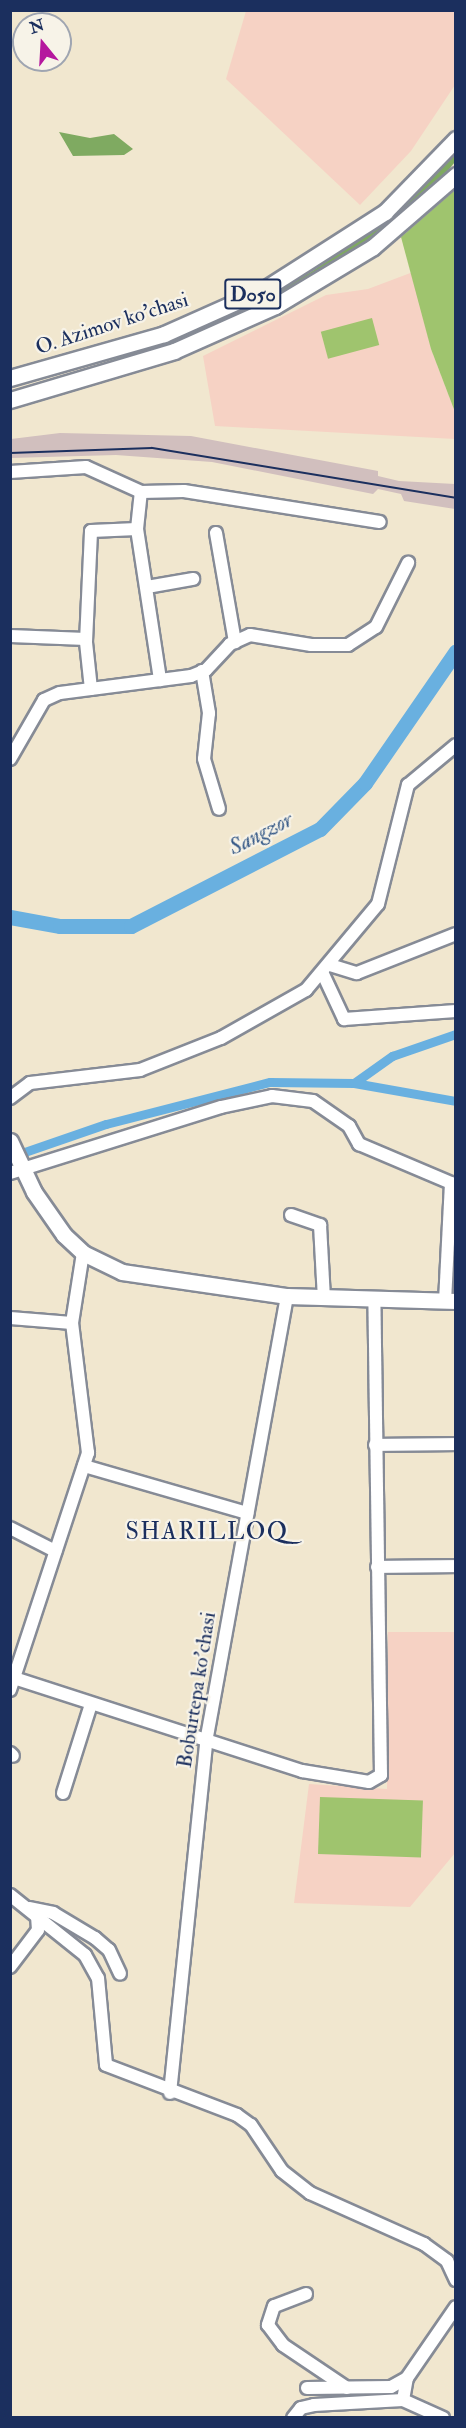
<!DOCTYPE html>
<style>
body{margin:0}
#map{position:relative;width:466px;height:2428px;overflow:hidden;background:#f1e7cf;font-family:"IM FELL Double Pica",serif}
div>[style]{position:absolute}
.built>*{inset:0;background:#f6d2c4}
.industrial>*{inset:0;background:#d1bfbe}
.green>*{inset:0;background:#9fc46e;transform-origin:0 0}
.forest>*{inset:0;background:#7faa61}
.canal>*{height:9px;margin:-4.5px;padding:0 4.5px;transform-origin:4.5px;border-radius:4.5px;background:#69b0e0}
.river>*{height:15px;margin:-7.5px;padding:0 7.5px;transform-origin:7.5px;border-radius:7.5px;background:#69b0e0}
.roads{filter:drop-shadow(2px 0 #868b96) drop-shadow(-2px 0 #868b96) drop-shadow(0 2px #868b96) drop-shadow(0 -2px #868b96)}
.minor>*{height:12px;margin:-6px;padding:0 6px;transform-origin:6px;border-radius:6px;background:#fff}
.major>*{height:15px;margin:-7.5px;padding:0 7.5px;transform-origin:7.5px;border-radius:7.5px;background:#fff}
.rail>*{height:2px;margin:-1px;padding:0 1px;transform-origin:1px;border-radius:1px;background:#1b2f5e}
span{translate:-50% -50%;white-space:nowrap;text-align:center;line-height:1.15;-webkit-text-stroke:4.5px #f7f3e8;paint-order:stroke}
.shield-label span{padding:2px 4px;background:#f7f3e8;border:2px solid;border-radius:4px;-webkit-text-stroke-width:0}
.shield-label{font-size:20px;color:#1b2f5e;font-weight:700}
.street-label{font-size:21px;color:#1b2f5e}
.water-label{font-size:22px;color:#325685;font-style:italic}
.quarter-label{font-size:24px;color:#1b2f5e;letter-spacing:1.5px}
.frame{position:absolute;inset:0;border:12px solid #1b2f5e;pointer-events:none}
.north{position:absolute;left:12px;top:12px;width:60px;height:60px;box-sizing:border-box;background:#f7f3e8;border:2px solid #9fa5b1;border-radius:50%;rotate:342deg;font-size:16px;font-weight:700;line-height:24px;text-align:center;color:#1b2f5e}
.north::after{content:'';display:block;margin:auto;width:21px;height:27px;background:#b5179e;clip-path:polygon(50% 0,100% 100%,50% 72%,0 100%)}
</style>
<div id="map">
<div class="built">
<i style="clip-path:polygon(246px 11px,455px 11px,455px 85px,411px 151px,360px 205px,226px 79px)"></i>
<i style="clip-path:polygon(413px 272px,431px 349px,455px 412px,455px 439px,215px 426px,203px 356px,326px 295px,368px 289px)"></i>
<i style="clip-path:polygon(388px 1632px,455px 1632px,455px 1853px,410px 1907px,294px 1903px,309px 1784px,387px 1789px)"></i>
</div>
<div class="industrial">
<i style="clip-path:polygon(60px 433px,191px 436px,378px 471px,378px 476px,399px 481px,455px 484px,455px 509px,404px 501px,401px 494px,378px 489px,373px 494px,212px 462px,116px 455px,11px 458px,11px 439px)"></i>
</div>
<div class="green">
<i style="clip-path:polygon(455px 190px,455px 412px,431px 349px,401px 237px)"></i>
<i style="left:372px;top:318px;width:28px;height:53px;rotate:75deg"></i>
<i style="left:320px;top:1797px;width:103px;height:57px;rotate:2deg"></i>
</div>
<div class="forest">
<i style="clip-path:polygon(59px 132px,90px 138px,114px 134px,133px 149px,124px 155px,73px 156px)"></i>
<i style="clip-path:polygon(455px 153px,455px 162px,429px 193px,360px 249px,271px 301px,171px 347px,57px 379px,167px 341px,311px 272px,391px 217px)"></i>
</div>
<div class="canal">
<i style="left:354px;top:1083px;width:47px;rotate:-35.4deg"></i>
<i style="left:392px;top:1056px;width:68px;rotate:-19deg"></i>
<i style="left:13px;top:1156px;width:98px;rotate:-19deg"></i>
<i style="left:106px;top:1124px;width:169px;rotate:-14.4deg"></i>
<i style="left:270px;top:1082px;width:84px;rotate:0.7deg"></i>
<i style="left:354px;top:1083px;width:104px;rotate:10deg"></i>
</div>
<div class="river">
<i style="left:10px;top:917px;width:51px;rotate:10.2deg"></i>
<i style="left:60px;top:926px;width:71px"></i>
<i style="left:131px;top:926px;width:212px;rotate:-27.2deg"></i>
<i style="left:320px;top:829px;width:64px;rotate:-45.6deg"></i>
<i style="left:365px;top:783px;width:160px;rotate:-55.4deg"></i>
</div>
<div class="roads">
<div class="minor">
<i style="left:10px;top:472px;width:76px;rotate:-3.8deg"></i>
<i style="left:86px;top:467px;width:60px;rotate:24.4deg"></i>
<i style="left:141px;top:492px;width:43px;rotate:-1.3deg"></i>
<i style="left:184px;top:491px;width:198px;rotate:9deg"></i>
<i style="left:137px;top:529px;width:37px;rotate:-84deg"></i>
<i style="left:216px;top:533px;width:111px;rotate:80.1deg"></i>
<i style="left:147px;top:587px;width:47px;rotate:-9.9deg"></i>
<i style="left:10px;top:636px;width:76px;rotate:2.3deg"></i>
<i style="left:202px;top:671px;width:43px;rotate:80.5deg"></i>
<i style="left:209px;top:713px;width:46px;rotate:96.2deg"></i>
<i style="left:204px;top:759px;width:52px;rotate:73.3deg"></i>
<i style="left:91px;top:689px;width:47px;rotate:-96.1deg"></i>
<i style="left:86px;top:642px;width:111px;rotate:-87.4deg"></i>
<i style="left:91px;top:531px;width:46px;rotate:-2.5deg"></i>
<i style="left:137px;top:529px;width:153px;rotate:81.3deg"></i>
<i style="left:10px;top:759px;width:68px;rotate:-60deg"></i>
<i style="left:44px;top:700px;width:17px;rotate:-24deg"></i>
<i style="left:60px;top:693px;width:132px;rotate:-7.4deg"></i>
<i style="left:191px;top:676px;width:16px;rotate:-22deg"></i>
<i style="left:206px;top:670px;width:35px;rotate:-47deg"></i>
<i style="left:230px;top:644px;width:22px;rotate:-24deg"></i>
<i style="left:250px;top:635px;width:62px;rotate:9.3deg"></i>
<i style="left:311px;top:645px;width:37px"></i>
<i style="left:348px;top:645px;width:33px;rotate:-33deg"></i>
<i style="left:376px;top:627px;width:72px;rotate:-63.4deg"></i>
<i style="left:330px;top:965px;width:28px;rotate:17deg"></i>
<i style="left:357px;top:973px;width:106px;rotate:-21.5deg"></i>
<i style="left:323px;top:974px;width:50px;rotate:65deg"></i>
<i style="left:344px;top:1019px;width:112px;rotate:-4.1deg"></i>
<i style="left:10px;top:1098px;width:25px;rotate:-37deg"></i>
<i style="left:30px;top:1083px;width:111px;rotate:-6.7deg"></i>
<i style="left:140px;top:1070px;width:87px;rotate:-21.6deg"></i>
<i style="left:221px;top:1038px;width:98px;rotate:-29.5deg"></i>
<i style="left:306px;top:990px;width:112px;rotate:-50.1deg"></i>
<i style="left:378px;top:904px;width:123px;rotate:-75.9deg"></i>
<i style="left:408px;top:785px;width:62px;rotate:-39.8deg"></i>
<i style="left:10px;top:1173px;width:221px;rotate:-17.4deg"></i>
<i style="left:221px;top:1107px;width:52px;rotate:-12.2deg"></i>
<i style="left:272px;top:1096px;width:41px;rotate:7deg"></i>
<i style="left:313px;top:1101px;width:44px;rotate:34.8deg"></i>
<i style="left:349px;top:1126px;width:21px;rotate:61deg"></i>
<i style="left:359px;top:1144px;width:100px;rotate:23deg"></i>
<i style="left:451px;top:1183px;width:118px;rotate:92.9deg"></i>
<i style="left:291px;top:1215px;width:31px;rotate:19deg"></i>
<i style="left:320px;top:1225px;width:74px;rotate:86.9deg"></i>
<i style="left:10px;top:1318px;width:62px;rotate:4.6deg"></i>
<i style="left:375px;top:1445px;width:81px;rotate:-0.7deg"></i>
<i style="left:84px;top:1466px;width:170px;rotate:16.1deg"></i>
<i style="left:10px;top:1528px;width:51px;rotate:27.1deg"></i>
<i style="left:377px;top:1567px;width:79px;rotate:-0.7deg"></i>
<i style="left:14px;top:1678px;width:303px;rotate:17.9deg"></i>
<i style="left:302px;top:1771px;width:68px;rotate:9.3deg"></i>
<i style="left:369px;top:1782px;width:14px;rotate:-30deg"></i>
<i style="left:381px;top:1775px;width:473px;rotate:-90.8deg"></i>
<i style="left:10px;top:1690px;width:250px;rotate:-71.8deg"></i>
<i style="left:88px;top:1453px;width:131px;rotate:-97deg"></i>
<i style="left:72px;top:1323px;width:71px;rotate:-81.1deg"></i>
<i style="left:10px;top:1753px;width:4px;rotate:45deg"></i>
<i style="left:63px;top:1793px;width:93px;rotate:-72.5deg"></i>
<i style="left:10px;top:1895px;width:96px;rotate:38.7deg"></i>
<i style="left:85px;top:1955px;width:26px;rotate:61deg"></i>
<i style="left:98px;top:1978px;width:87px;rotate:84.7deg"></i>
<i style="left:106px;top:2065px;width:140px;rotate:20.9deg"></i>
<i style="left:237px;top:2115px;width:17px;rotate:36deg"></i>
<i style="left:251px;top:2125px;width:55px;rotate:56deg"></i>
<i style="left:282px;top:2171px;width:36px;rotate:38deg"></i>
<i style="left:310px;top:2193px;width:125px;rotate:24.1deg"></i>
<i style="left:424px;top:2244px;width:29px;rotate:36deg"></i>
<i style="left:447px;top:2261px;width:21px;rotate:65deg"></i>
<i style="left:30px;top:1908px;width:24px;rotate:12deg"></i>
<i style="left:53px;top:1913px;width:49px;rotate:30.8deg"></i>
<i style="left:95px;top:1938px;width:18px;rotate:41deg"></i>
<i style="left:109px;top:1950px;width:26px;rotate:65deg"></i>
<i style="left:10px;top:1967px;width:46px;rotate:-52.9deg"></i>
<i style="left:38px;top:1930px;width:13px;rotate:-94deg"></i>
<i style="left:170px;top:2093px;width:353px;rotate:-84.1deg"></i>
<i style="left:206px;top:1742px;width:453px;rotate:-79.7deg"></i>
<i style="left:306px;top:2294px;width:34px;rotate:159deg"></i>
<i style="left:274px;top:2306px;width:20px;rotate:108deg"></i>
<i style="left:268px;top:2325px;width:25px;rotate:53deg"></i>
<i style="left:283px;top:2345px;width:77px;rotate:33.9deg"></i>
<i style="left:307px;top:2388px;width:84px;rotate:-0.7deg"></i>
<i style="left:391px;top:2387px;width:18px;rotate:-29deg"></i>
<i style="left:403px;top:2400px;width:22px;rotate:-80deg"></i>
<i style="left:407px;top:2378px;width:86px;rotate:-55.4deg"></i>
<i style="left:293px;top:2418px;width:13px;rotate:-51deg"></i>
<i style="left:301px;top:2408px;width:13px;rotate:-13deg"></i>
<i style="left:314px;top:2405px;width:89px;rotate:-3.2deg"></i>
<i style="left:403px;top:2400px;width:44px;rotate:24.2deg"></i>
</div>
<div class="major">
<i style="left:10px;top:378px;width:160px;rotate:-15.9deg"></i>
<i style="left:164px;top:334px;width:108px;rotate:-24deg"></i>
<i style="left:263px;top:290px;width:145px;rotate:-32.6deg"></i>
<i style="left:385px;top:212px;width:102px;rotate:-45.8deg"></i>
<i style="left:10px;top:400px;width:171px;rotate:-16.6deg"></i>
<i style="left:174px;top:351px;width:111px;rotate:-24deg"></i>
<i style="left:275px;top:306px;width:114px;rotate:-31deg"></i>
<i style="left:373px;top:247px;width:110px;rotate:-40.9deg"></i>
<i style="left:10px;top:1141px;width:56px;rotate:64.8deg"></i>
<i style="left:34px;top:1192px;width:52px;rotate:55.1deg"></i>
<i style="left:64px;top:1235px;width:26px;rotate:43deg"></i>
<i style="left:83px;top:1253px;width:43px;rotate:26deg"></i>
<i style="left:122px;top:1272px;width:167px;rotate:8.3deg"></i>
<i style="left:287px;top:1296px;width:169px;rotate:1.7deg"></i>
</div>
</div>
<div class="rail">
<i style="left:10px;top:453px;width:142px;rotate:-2deg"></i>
<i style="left:152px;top:448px;width:308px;rotate:9.3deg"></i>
</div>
<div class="shield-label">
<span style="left:253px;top:294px">D050</span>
</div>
<div class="street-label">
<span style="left:112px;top:324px;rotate:-18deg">O. Azimov ko'chasi</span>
<span style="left:197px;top:1690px;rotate:-81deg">Boburtepa ko'chasi</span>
</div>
<div class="water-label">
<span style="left:261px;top:834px;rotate:-27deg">Sangzor</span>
</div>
<div class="quarter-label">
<span style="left:207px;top:1532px">SHARILLOQ</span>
</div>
<div class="frame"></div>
<div class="north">N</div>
</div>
